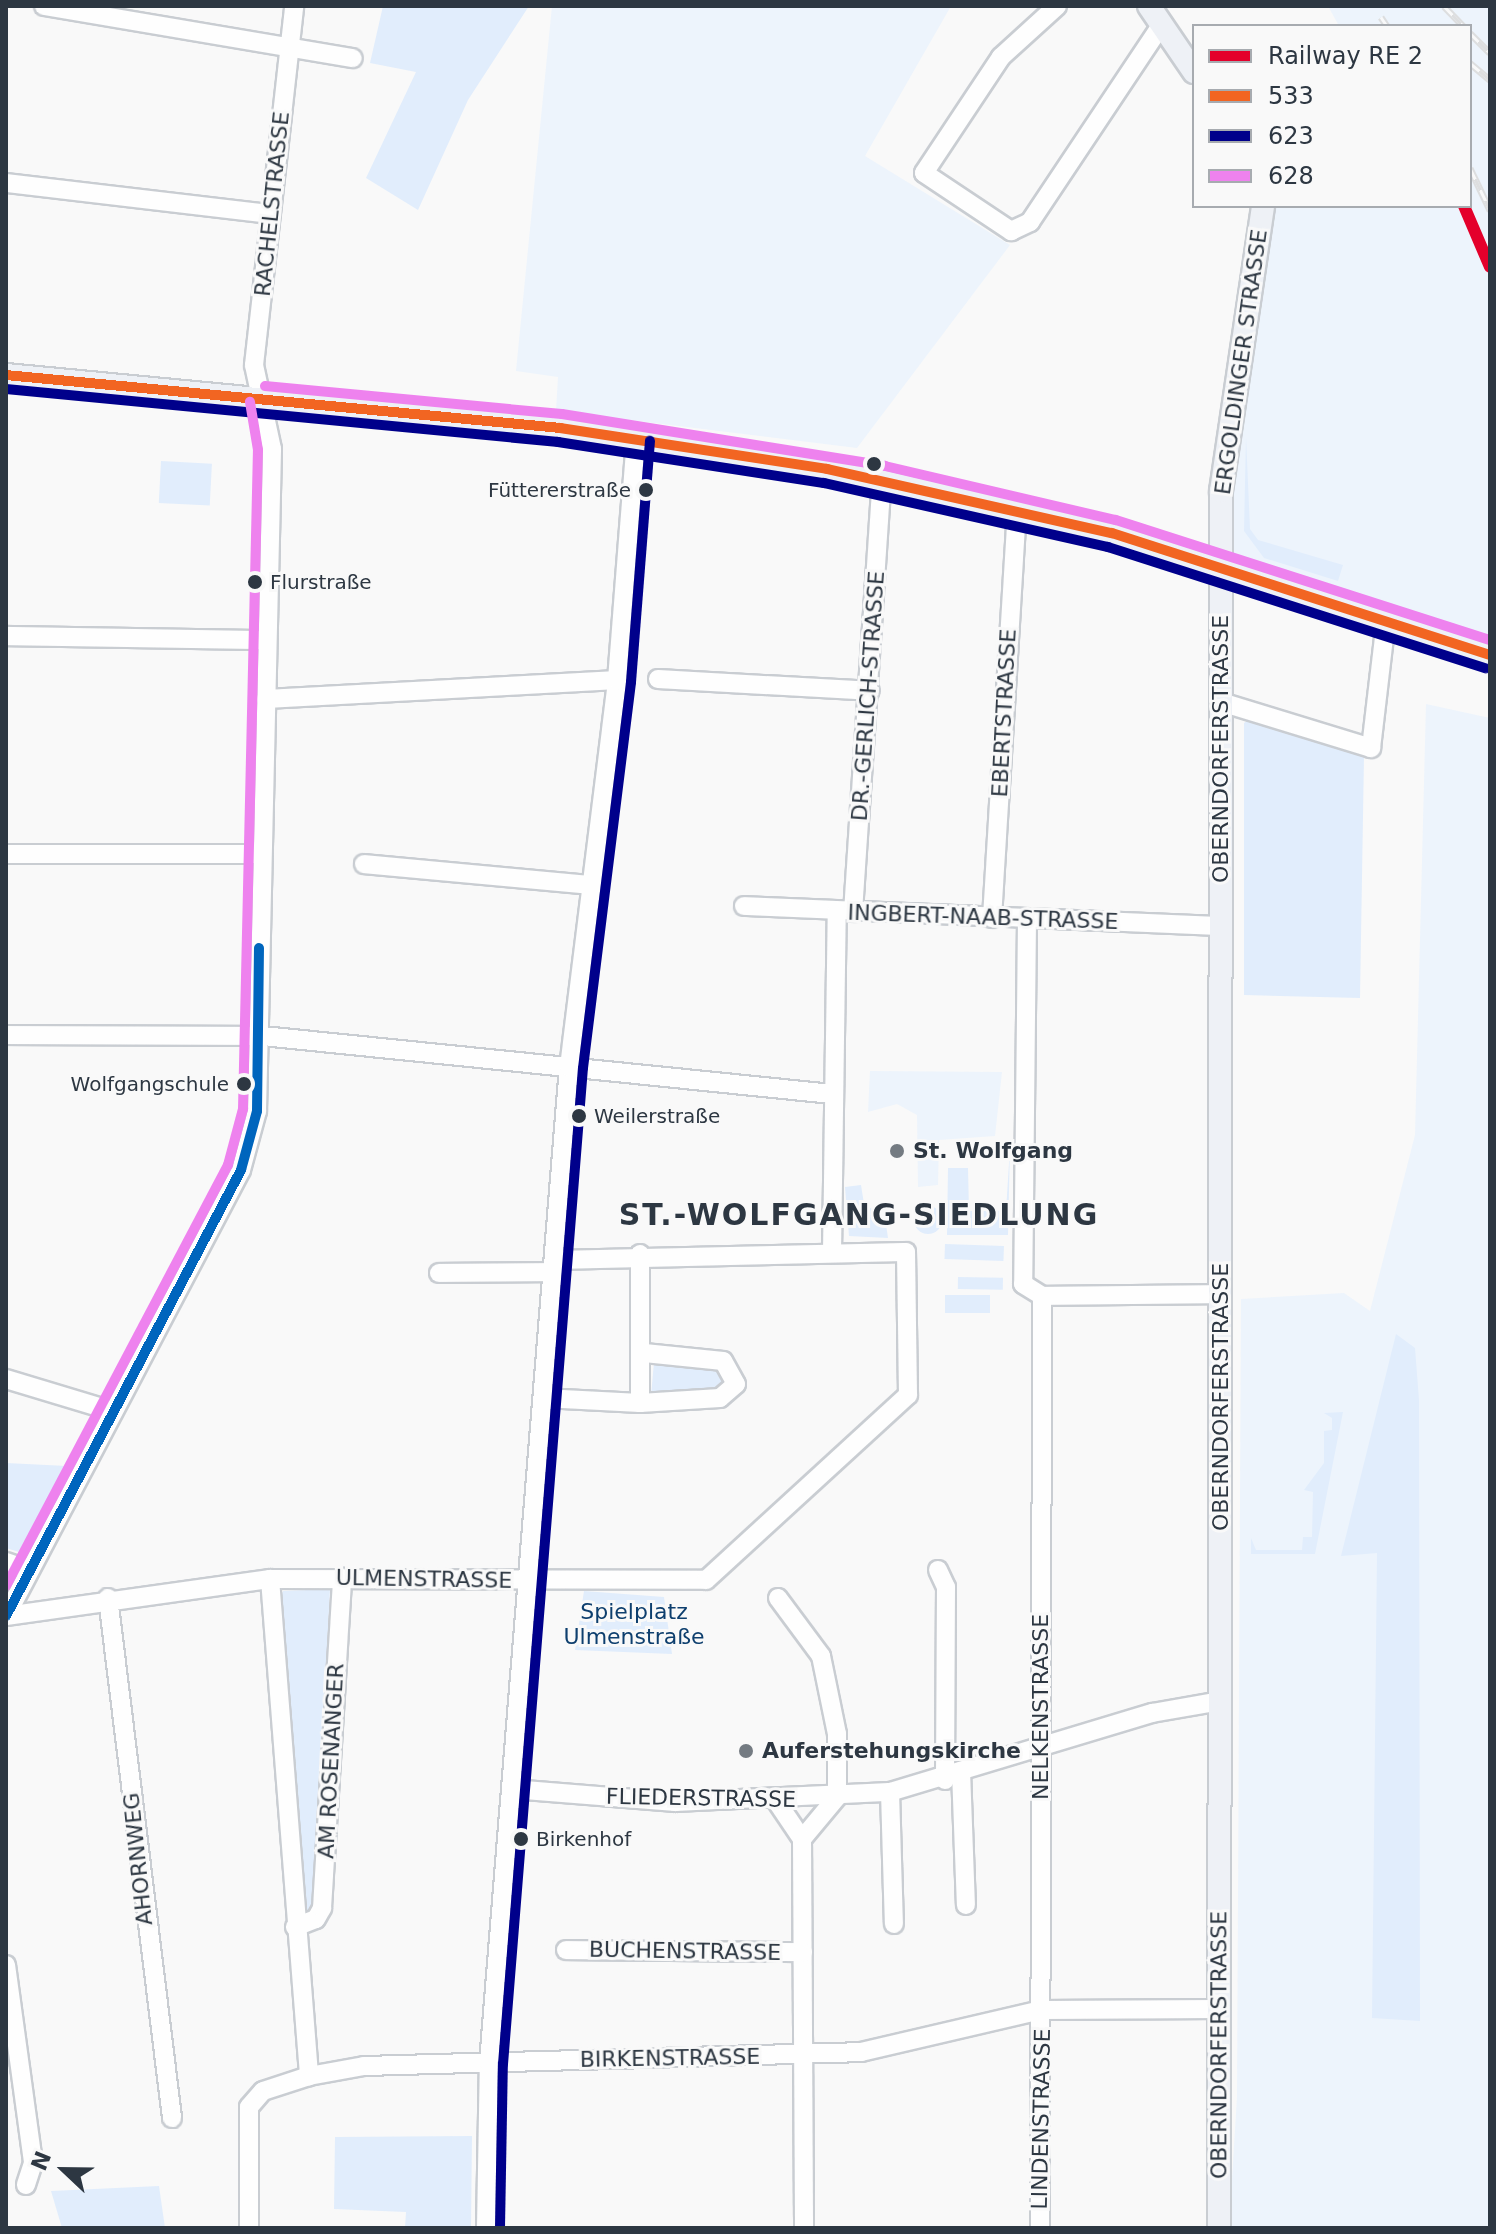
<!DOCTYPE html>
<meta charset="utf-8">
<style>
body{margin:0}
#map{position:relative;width:1496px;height:2234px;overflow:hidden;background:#f9f9f9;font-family:"DejaVu Sans",sans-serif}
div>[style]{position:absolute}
.built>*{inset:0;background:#edf4fc}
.green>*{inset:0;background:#e1edfc;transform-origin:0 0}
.round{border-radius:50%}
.roads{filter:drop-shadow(2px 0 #c9cdd2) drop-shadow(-2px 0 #c9cdd2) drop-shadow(0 2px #c9cdd2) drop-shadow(0 -2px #c9cdd2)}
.minor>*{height:18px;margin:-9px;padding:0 9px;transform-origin:9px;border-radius:9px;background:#fefefe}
.major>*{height:22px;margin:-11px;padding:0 11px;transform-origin:11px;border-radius:11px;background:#eef1f6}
.rail>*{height:7px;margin-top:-3.5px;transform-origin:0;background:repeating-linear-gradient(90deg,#f9f9f9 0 12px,#dddedf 0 24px);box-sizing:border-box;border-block:2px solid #dddedf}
.bus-1>*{height:10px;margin:-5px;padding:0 5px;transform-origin:5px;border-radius:5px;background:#f26522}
.bus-2>*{height:10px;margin:-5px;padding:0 5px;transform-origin:5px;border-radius:5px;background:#00008b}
.bus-3>*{height:10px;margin:-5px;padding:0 5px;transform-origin:5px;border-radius:5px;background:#ee82ee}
.bus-4>*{height:10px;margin:-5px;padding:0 5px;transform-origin:5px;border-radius:5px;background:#0065bd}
.rail-1>*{height:12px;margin:-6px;padding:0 6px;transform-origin:6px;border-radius:6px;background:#e4002b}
.dots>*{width:22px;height:22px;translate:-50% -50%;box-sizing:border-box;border:4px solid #f9f9f9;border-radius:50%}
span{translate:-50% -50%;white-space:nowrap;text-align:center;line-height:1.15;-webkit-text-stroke:6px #f9f9f9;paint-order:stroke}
.bus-label{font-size:20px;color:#2d3742}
.right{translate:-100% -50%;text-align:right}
.left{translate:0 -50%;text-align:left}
.street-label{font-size:22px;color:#2d3742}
.poi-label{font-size:22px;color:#2d3742;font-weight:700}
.park-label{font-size:22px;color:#0e3f6e}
.district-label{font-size:30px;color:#2d3742;font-weight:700;letter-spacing:2px}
.frame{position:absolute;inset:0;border:8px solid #2d3742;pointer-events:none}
.legend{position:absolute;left:1192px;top:24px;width:280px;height:184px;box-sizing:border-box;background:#f9f9f9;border:2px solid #a7abb0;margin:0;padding:10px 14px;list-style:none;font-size:24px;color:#2d3742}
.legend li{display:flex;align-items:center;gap:16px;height:40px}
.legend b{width:40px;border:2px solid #a7abb0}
.north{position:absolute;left:24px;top:2130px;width:80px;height:80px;-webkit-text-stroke:6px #f9f9f9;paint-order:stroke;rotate:292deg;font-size:22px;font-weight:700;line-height:32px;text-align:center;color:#2d3742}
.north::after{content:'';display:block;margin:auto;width:28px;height:36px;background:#2d3742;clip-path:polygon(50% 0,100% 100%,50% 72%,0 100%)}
</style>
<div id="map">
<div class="built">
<i style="clip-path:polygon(552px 6px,951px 6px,865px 156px,1010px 245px,857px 448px,556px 411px,558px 377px,516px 371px)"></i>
<i style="clip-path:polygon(1328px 6px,1490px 6px,1490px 655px,1223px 568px,1262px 206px,1470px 206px,1470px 26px,1339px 26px)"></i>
<i style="clip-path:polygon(1426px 704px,1490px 718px,1490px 2228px,1229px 2228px,1237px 2097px,1241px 1299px,1344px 1293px,1370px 1311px,1415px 1135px)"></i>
<i style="clip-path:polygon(870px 1071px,1002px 1072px,995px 1136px,939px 1140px,938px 1185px,918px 1187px,917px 1115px,897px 1104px,868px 1112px)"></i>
</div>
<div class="green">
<i style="clip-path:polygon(383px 6px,529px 6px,468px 100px,418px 210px,366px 178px,416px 72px,370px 63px)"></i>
<i style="clip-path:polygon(1246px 437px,1250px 529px,1258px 540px,1343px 565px,1338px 581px,1264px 558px,1244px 531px)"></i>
<i style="left:161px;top:461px;width:51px;height:42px;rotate:3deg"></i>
<i style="clip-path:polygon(1251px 718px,1364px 756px,1360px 998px,1244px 995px,1244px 723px)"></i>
<i style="clip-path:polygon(1010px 1147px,1008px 1235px,947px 1235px,948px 1168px,968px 1168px,969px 1211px,1006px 1211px)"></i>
<i style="clip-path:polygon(861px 1185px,864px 1204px,885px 1217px,888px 1238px,849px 1236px,845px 1187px)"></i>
<i class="round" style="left:914px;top:1206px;width:28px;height:28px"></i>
<i style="left:945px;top:1244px;width:59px;height:15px;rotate:2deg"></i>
<i style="left:958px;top:1277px;width:45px;height:12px;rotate:1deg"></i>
<i style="left:990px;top:1295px;width:18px;height:45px;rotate:90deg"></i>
<i style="clip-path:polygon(1396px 1334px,1415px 1348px,1419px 1400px,1420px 2021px,1372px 2018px,1377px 1553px,1341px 1556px)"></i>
<i style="clip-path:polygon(654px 1362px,725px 1369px,727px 1390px,651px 1396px)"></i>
<i style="clip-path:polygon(1343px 1412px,1315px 1554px,1251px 1554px,1251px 1538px,1256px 1550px,1302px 1550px,1303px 1537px,1312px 1537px,1313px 1492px,1304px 1490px,1324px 1463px,1324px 1431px,1332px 1430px,1332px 1418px,1324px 1413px)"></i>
<i style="clip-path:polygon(6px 1463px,67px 1466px,19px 1552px,6px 1548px)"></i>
<i style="clip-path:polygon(330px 1589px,314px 1909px,309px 1912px,302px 1911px,280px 1597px,283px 1591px)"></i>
<i style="clip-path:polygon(584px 1591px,664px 1597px,672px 1654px,575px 1650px)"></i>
<i style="clip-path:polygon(472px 2136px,471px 2228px,405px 2228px,406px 2212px,334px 2209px,335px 2137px)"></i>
<i style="clip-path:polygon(159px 2186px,165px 2228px,62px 2228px,51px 2191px)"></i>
</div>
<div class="roads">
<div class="minor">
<i style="left:44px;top:6px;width:313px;rotate:9.6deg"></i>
<i style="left:1057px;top:6px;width:76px;rotate:137.7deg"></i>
<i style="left:1001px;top:57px;width:139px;rotate:123.6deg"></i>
<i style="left:924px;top:173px;width:105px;rotate:33.7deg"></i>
<i style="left:1011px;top:231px;width:21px;rotate:-25deg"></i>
<i style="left:1030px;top:222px;width:238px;rotate:-56.3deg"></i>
<i style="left:6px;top:183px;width:266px;rotate:6.7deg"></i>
<i style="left:6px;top:636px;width:257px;rotate:0.9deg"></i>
<i style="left:658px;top:679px;width:212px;rotate:3.2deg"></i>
<i style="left:266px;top:699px;width:352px;rotate:-3.1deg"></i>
<i style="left:1221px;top:702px;width:157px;rotate:17deg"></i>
<i style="left:1371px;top:748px;width:129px;rotate:-83.3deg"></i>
<i style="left:6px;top:854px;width:253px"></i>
<i style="left:364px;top:864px;width:228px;rotate:5.3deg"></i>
<i style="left:744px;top:906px;width:478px;rotate:2.4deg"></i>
<i style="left:853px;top:912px;width:433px;rotate:-86.2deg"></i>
<i style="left:992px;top:918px;width:411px;rotate:-86.5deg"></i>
<i style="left:1027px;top:920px;width:364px;rotate:90.6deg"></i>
<i style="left:1023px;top:1284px;width:22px;rotate:32deg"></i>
<i style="left:1042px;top:1296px;width:180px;rotate:-0.6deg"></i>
<i style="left:6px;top:1035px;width:257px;rotate:0.2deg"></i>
<i style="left:263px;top:1036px;width:572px;rotate:5.82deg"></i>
<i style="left:832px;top:1253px;width:342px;rotate:-89.2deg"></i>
<i style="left:640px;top:1254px;width:149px;rotate:90deg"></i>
<i style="left:640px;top:1403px;width:80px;rotate:-3.6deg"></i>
<i style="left:720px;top:1398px;width:21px;rotate:-41deg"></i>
<i style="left:736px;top:1384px;width:26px;rotate:-119deg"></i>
<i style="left:723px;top:1361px;width:79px;rotate:-174.2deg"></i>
<i style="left:439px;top:1273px;width:114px;rotate:-0.5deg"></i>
<i style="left:6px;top:1379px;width:111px;rotate:16.8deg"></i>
<i style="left:543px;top:1398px;width:97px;rotate:3deg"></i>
<i style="left:6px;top:1562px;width:24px;rotate:19deg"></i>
<i style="left:938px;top:1570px;width:19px;rotate:65deg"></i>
<i style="left:946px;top:1587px;width:193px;rotate:90.3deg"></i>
<i style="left:270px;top:1579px;width:499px;rotate:85.5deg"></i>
<i style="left:108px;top:1598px;width:524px;rotate:82.98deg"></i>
<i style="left:778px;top:1598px;width:72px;rotate:53.4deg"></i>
<i style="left:821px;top:1656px;width:80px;rotate:78.4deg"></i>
<i style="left:837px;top:1734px;width:63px;rotate:90deg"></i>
<i style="left:837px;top:1797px;width:55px;rotate:129.8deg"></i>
<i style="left:6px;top:1616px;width:504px;rotate:-62.21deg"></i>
<i style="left:241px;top:1170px;width:61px;rotate:-74.8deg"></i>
<i style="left:257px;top:1111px;width:662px;rotate:-88.7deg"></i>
<i style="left:272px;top:449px;width:86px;rotate:-102.1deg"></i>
<i style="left:254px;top:365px;width:361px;rotate:-83.6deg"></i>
<i style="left:6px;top:1616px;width:267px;rotate:-8deg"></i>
<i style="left:270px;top:1579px;width:436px;rotate:0.1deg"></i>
<i style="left:706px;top:1580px;width:274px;rotate:-42.5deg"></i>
<i style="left:908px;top:1395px;width:143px;rotate:-90.8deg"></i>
<i style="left:906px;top:1252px;width:352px;rotate:178.7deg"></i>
<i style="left:961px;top:1771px;width:134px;rotate:87.9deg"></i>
<i style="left:512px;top:1789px;width:164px;rotate:4.6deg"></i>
<i style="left:675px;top:1802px;width:215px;rotate:-2.7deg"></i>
<i style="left:890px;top:1792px;width:274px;rotate:-16.8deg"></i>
<i style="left:1152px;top:1713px;width:69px;rotate:-10deg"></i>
<i style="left:890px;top:1792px;width:132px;rotate:88.3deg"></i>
<i style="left:777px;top:1802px;width:45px;rotate:56deg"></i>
<i style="left:802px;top:1839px;width:389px;rotate:89.7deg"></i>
<i style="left:295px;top:1927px;width:22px;rotate:-21deg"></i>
<i style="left:316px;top:1919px;width:13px;rotate:-61deg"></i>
<i style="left:322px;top:1908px;width:331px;rotate:-86.5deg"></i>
<i style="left:566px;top:1950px;width:237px;rotate:0.5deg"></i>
<i style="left:6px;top:1965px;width:200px;rotate:82.2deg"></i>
<i style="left:33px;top:2163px;width:23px;rotate:108deg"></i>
<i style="left:249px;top:2228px;width:121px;rotate:-90deg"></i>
<i style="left:249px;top:2107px;width:21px;rotate:-49deg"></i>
<i style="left:263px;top:2091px;width:48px;rotate:-18.1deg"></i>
<i style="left:309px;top:2076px;width:56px;rotate:-10.3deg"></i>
<i style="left:364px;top:2066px;width:497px;rotate:-1.6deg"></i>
<i style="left:861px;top:2052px;width:186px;rotate:-13.1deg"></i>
<i style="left:1042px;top:2010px;width:176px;rotate:-0.3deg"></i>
<i style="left:486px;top:2228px;width:165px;rotate:-89deg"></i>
<i style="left:489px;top:2063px;width:999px;rotate:-85.41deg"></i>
<i style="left:569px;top:1067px;width:390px;rotate:-82.9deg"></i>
<i style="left:617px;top:680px;width:241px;rotate:-85.5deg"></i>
<i style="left:1040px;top:2228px;width:932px;rotate:-89.88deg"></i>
</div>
<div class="major">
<i style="left:1149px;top:6px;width:80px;rotate:55.7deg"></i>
<i style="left:6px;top:375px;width:557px;rotate:5.46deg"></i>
<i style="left:560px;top:428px;width:270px;rotate:8.7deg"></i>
<i style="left:827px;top:469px;width:292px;rotate:12.7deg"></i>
<i style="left:1112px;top:533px;width:397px;rotate:17.9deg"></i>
<i style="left:1219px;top:2228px;width:1737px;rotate:-89.93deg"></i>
<i style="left:1221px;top:491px;width:288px;rotate:-81.6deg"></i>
</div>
</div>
<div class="rail">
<i style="left:1444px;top:6px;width:28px;rotate:46deg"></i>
<i style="left:1381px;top:17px;width:11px;rotate:56deg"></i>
<i style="left:1470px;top:33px;width:28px;rotate:45deg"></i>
<i style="left:1470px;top:63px;width:26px;rotate:40deg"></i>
<i style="left:1470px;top:168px;width:47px;rotate:64.5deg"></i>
</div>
<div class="bus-1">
<i style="left:6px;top:375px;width:557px;rotate:5.46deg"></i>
<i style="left:560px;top:428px;width:270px;rotate:8.7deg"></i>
<i style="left:827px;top:469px;width:292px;rotate:12.7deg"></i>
<i style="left:1112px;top:533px;width:397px;rotate:17.9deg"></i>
</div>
<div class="bus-2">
<i style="left:6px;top:389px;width:555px;rotate:5.48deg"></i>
<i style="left:558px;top:442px;width:269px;rotate:8.8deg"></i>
<i style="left:824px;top:483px;width:291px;rotate:12.7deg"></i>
<i style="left:1108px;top:547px;width:397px;rotate:17.8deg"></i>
<i style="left:500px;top:2228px;width:164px;rotate:-89deg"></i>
<i style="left:503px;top:2064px;width:999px;rotate:-85.41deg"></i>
<i style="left:583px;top:1068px;width:389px;rotate:-82.9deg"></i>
<i style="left:631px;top:682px;width:242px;rotate:-85.5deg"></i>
</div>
<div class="bus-3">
<i style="left:265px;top:386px;width:298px;rotate:5.4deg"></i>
<i style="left:562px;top:414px;width:327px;rotate:9.1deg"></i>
<i style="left:885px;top:466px;width:237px;rotate:13.2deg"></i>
<i style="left:1116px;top:520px;width:393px;rotate:17.8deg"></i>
<i style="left:6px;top:1586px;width:476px;rotate:-62.2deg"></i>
<i style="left:228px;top:1165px;width:58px;rotate:-75deg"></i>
<i style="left:243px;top:1109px;width:659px;rotate:-88.7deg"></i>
<i style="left:258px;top:450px;width:49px;rotate:-99.5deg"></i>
</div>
<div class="bus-4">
<i style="left:6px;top:1616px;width:504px;rotate:-62.21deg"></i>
<i style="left:241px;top:1170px;width:61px;rotate:-74.8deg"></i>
<i style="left:257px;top:1111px;width:163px;rotate:-89.3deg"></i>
</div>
<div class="rail-1">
<i style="left:1464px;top:206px;width:66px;rotate:66.9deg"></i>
</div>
<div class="dots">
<i style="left:874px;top:464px;background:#2d3742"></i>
<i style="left:646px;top:490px;background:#2d3742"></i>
<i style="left:255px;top:582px;background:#2d3742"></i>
<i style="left:244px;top:1084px;background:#2d3742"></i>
<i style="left:579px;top:1116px;background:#2d3742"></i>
<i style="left:897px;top:1151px;background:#747b82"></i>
<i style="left:746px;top:1751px;background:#747b82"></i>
<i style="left:521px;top:1839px;background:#2d3742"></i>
</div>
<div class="bus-label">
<span class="right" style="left:631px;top:490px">Füttererstraße</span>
<span class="left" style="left:270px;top:582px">Flurstraße</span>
<span class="right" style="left:229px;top:1084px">Wolfgangschule</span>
<span class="left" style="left:594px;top:1116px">Weilerstraße</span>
<span class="left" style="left:536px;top:1839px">Birkenhof</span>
</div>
<div class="street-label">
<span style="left:272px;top:204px;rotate:-84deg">RACHELSTRASSE</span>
<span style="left:1241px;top:362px;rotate:-82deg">ERGOLDINGER STRASSE</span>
<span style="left:868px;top:696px;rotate:-86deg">DR.-GERLICH-STRASSE</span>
<span style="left:1004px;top:713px;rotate:-87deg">EBERTSTRASSE</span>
<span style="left:1221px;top:749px;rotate:-90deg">OBERNDORFERSTRASSE</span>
<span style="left:983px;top:917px;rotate:2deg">INGBERT-NAAB-STRASSE</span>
<span style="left:1221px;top:1397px;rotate:-90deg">OBERNDORFERSTRASSE</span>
<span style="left:424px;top:1579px;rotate:1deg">ULMENSTRASSE</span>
<span style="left:1041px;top:1707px;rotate:-90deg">NELKENSTRASSE</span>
<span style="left:331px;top:1761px;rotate:-87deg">AM ROSENANGER</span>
<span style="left:701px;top:1798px;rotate:1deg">FLIEDERSTRASSE</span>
<span style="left:138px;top:1859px;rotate:-96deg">AHORNWEG</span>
<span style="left:685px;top:1951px;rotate:1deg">BUCHENSTRASSE</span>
<span style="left:1219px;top:2045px;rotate:-90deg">OBERNDORFERSTRASSE</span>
<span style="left:670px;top:2058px;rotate:-1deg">BIRKENSTRASSE</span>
<span style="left:1041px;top:2119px;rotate:-89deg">LINDENSTRASSE</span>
</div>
<div class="poi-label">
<span class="left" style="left:913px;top:1151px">St. Wolfgang</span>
<span class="left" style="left:762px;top:1751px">Auferstehungskirche</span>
</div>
<div class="park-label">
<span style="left:634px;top:1624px">Spielplatz<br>Ulmenstraße</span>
</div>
<div class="district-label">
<span style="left:859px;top:1215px">ST.-WOLFGANG-SIEDLUNG</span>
</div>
<div class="frame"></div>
<ul class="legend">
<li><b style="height:10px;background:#e4002b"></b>Railway RE 2</li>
<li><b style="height:10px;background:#f26522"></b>533</li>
<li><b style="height:10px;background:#00008b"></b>623</li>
<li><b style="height:10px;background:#ee82ee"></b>628</li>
</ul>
<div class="north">N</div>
</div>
